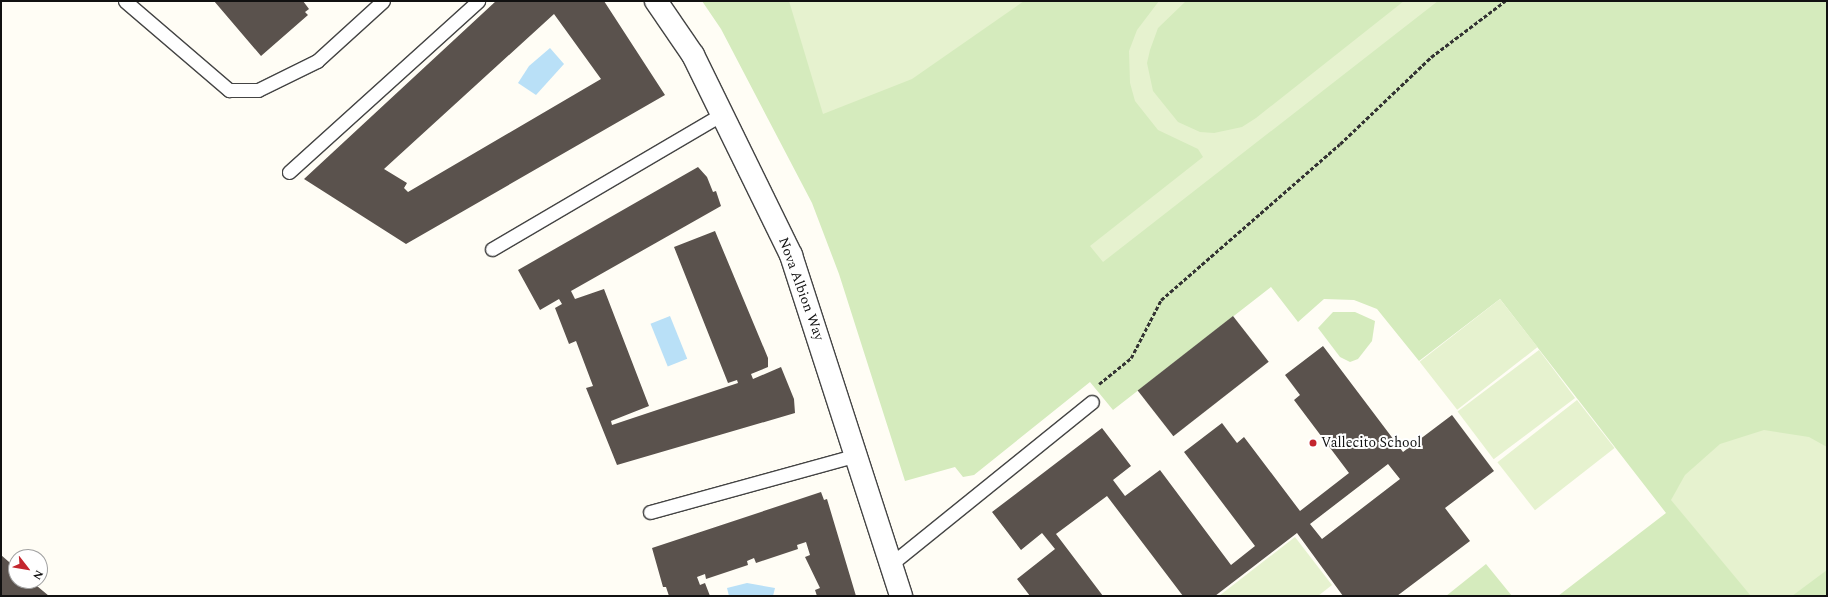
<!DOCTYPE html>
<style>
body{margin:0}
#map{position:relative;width:1828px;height:597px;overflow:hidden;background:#fffdf5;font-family:Spectral,serif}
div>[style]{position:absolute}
.green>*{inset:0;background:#d5ebbd}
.pitch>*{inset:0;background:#e6f2cf;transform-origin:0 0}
.water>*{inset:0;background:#b9e0f7;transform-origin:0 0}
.building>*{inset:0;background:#5a524d;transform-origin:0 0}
.path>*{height:2.5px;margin-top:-1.25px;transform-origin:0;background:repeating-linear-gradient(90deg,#333 0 4px,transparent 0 6px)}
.roads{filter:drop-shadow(1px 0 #444) drop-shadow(-1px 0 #444) drop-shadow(0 1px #444) drop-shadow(0 -1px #444)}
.lane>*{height:13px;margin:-6.5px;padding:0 6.5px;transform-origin:6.5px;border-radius:6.5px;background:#fff}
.street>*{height:22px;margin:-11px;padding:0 11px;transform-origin:11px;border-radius:11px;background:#fff}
.dots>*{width:11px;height:11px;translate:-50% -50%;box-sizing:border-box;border:2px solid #fff;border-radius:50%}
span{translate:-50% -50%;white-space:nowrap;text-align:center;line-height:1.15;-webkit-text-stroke:4px #fff;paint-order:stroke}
.street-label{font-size:14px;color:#111}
.poi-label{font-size:14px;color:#111}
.left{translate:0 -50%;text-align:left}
.frame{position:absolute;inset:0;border:2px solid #111;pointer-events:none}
.north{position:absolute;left:8px;top:549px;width:40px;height:40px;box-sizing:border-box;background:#fff;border:1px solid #a0a0a0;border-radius:50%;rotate:121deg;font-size:11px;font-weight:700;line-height:16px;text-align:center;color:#111}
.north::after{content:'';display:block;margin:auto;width:14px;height:18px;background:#c4262e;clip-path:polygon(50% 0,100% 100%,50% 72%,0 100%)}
</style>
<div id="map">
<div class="green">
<i style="clip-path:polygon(702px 1px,1827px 1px,1827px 596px,1558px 596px,1666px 513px,1500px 299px,1419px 361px,1377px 309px,1354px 300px,1324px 299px,1298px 322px,1271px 287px,1113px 410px,1090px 382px,974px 475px,963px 477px,955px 467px,905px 481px,839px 274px,812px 203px,721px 29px)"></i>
<i style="clip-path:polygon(1333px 312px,1355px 312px,1375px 321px,1372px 341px,1358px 359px,1350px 362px,1340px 357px,1318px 328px)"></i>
<i style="clip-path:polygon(1486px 564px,1512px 596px,1446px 596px)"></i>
</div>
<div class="pitch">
<i style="clip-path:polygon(789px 1px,1024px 1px,912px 79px,823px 114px)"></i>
<i style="clip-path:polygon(1159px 1px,1186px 1px,1158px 28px,1150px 50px,1147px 63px,1153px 91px,1178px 122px,1200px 132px,1214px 133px,1242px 127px,1256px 118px,1404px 1px,1438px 1px,1103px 262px,1090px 246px,1203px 157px,1198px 149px,1158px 130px,1135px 101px,1130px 83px,1129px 51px,1137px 30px)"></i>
<i style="left:1500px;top:299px;width:61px;height:102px;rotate:52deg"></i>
<i style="left:1539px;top:350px;width:60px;height:102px;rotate:53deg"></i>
<i style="left:1577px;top:400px;width:61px;height:101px;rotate:52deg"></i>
<i style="clip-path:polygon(1764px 430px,1809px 437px,1827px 447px,1827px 570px,1792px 596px,1751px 596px,1671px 500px,1685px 475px,1720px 444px)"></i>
<i style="clip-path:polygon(1295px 537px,1332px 585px,1318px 596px,1219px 596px)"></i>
</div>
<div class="water">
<i style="clip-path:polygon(550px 48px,564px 64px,536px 95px,518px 83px,529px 66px)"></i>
<i style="left:670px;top:316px;width:46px;height:21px;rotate:68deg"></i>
<i style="clip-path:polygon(747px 583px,775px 588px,773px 596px,729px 596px,727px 588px)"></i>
</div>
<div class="building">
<i style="clip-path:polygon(214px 1px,303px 1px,309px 9px,305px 12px,308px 15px,261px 56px)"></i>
<i style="clip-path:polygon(evenodd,496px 1px,604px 1px,665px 95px,406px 244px,304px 179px,496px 1px,554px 14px,601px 79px,408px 192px,404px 188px,407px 183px,384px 169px,554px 14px)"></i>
<i style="clip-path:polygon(698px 167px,707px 177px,713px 192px,716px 191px,721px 206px,571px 291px,575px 299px,604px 289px,649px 406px,611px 421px,612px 425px,738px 383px,737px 380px,728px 383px,674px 247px,715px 231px,768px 358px,768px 367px,751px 374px,753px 379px,781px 367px,794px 399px,795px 413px,617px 465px,586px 388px,593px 386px,576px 341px,569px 344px,555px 308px,562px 304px,559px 299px,540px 310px,518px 270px)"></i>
<i style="left:1233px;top:316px;width:58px;height:121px;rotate:52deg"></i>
<i style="clip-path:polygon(evenodd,1323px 346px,1403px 452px,1452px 415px,1494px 471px,1445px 508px,1470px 541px,1397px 596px,1343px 596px,1297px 533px,1215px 596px,1183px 596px,1107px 496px,1056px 534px,1103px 596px,1030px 596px,1017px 579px,1055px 549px,1042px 533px,1021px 550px,992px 512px,1102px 428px,1131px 466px,1113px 480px,1125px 496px,1160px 470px,1231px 565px,1255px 546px,1184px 452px,1222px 423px,1237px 443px,1244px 437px,1300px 511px,1349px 473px,1294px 400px,1300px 395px,1285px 375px,1323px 346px,1388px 464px,1400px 479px,1322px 539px,1310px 524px,1388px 464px)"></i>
<i style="clip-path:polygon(821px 492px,824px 500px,827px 499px,856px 596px,817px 596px,815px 590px,820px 588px,805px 557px,810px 555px,806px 542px,797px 545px,798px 549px,756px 563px,754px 558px,747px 561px,748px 565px,706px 579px,705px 574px,697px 577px,700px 585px,705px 583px,710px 596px,669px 596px,666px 587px,663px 587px,652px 548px)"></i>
<i style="clip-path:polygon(1px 555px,16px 568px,16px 581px,31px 581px,49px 596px,1px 596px)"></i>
</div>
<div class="path">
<i style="left:1099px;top:384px;width:41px;rotate:-39.1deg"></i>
<i style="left:1131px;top:358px;width:65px;rotate:-62.7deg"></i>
<i style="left:1161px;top:300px;width:237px;rotate:-41.1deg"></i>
<i style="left:1340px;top:144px;width:126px;rotate:-43.7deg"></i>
<i style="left:1431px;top:57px;width:93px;rotate:-37.1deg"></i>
</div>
<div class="roads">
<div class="lane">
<i style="left:125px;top:1px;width:137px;rotate:40.6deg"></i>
<i style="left:229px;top:90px;width:29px"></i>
<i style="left:258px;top:90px;width:66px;rotate:-26.2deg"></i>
<i style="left:317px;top:61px;width:89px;rotate:-42.3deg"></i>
<i style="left:289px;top:172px;width:255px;rotate:-42.1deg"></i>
<i style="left:492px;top:249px;width:267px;rotate:-30.4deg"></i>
<i style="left:650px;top:512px;width:215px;rotate:-15.4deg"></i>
<i style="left:891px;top:564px;width:258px;rotate:-38.9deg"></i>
</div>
<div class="street">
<i style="left:656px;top:1px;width:65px;rotate:55.6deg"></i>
<i style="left:693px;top:55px;width:223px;rotate:63.9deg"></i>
<i style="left:791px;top:255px;width:358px;rotate:72.1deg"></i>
</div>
</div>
<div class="dots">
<i style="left:1313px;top:443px;background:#c4262e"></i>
</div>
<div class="street-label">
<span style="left:801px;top:289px;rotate:70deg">Nova Albion Way</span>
</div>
<div class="poi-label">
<span class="left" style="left:1321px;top:443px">Vallecito School</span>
</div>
<div class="frame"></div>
<div class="north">N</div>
</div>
